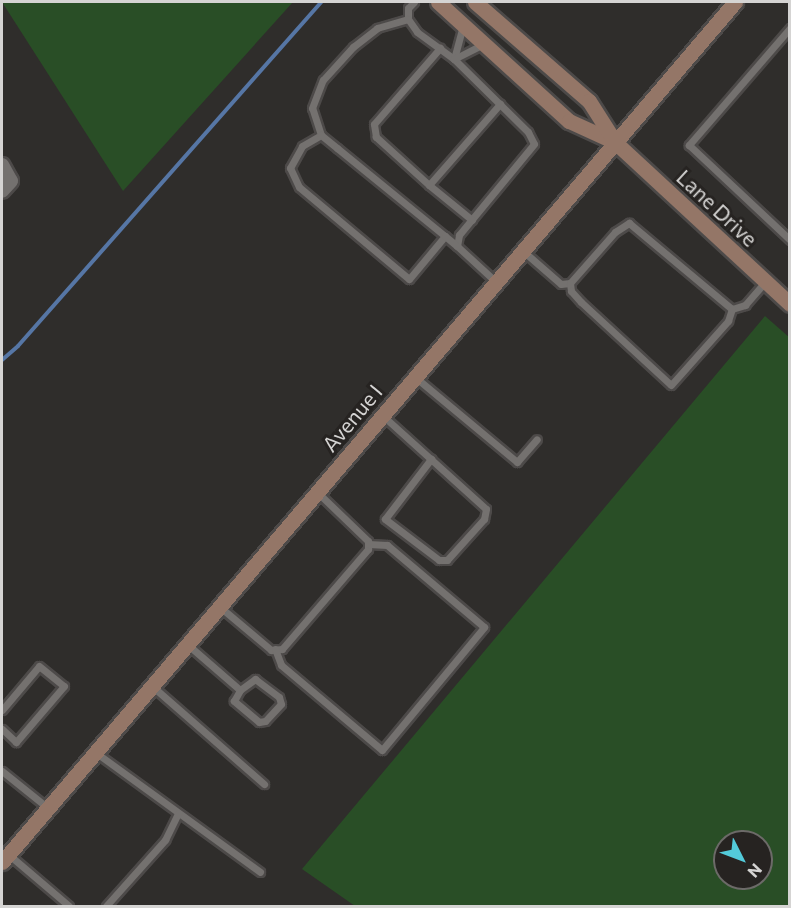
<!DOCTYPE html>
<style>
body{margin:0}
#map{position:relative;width:791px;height:908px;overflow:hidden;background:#2f2d2b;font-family:Commissioner,sans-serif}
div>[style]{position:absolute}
.green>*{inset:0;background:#294e26}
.stream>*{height:4px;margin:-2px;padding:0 2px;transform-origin:2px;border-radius:2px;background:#5676a5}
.roads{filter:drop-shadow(2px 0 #4d4a49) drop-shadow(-2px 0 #4d4a49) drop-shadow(0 2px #4d4a49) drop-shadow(0 -2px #4d4a49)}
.lane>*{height:7px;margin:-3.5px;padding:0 3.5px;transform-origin:3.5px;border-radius:3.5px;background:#74716f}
.street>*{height:14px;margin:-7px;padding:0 7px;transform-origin:7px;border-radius:7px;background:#74716f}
.secondary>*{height:15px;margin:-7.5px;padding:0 7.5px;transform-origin:7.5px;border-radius:7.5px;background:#947667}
span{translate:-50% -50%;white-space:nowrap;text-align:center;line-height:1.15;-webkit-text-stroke:6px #262321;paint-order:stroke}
.street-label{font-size:21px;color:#d5d4d3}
.frame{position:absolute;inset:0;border:3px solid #d5d4d3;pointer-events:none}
.north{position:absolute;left:713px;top:830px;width:60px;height:60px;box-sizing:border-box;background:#262321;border:2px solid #6c6a68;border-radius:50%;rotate:132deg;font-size:16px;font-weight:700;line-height:24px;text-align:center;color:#d5d4d3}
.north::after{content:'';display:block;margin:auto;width:21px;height:27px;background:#53cbda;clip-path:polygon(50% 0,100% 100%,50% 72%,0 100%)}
</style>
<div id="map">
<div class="green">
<i style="clip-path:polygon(2px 2px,293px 2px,123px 191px)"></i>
<i style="clip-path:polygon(evenodd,765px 316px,790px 338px,789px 906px,355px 906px,302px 869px,765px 316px,725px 842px,761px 842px,761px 878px,725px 878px,725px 842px)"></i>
</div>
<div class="stream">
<i style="left:2px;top:360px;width:21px;rotate:-41deg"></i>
<i style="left:18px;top:346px;width:458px;rotate:-48.6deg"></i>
</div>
<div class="roads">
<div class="lane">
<i style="left:414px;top:2px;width:8px;rotate:135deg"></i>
<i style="left:408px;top:8px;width:11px;rotate:90deg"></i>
<i style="left:408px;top:19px;width:16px;rotate:55deg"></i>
<i style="left:417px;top:32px;width:46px;rotate:36.1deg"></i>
<i style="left:454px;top:59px;width:104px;rotate:44.6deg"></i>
<i style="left:528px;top:132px;width:13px;rotate:63deg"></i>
<i style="left:534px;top:144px;width:118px;rotate:129.5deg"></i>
<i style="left:459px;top:235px;width:11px;rotate:100deg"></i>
<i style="left:457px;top:246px;width:53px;rotate:42.7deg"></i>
<i style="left:790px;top:28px;width:155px;rotate:130.8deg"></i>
<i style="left:689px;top:145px;width:139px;rotate:43.2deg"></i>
<i style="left:454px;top:59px;width:34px;rotate:-75deg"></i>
<i style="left:454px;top:59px;width:34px;rotate:-27deg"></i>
<i style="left:321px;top:135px;width:28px;rotate:-108deg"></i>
<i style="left:312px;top:108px;width:30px;rotate:-69deg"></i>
<i style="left:323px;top:80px;width:45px;rotate:-47.7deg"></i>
<i style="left:353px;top:47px;width:31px;rotate:-38deg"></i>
<i style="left:377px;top:28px;width:32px;rotate:-16deg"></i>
<i style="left:429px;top:185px;width:72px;rotate:-137.8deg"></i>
<i style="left:376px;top:137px;width:13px;rotate:-99deg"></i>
<i style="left:374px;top:124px;width:101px;rotate:-49deg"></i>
<i style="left:472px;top:220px;width:55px;rotate:-140.9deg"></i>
<i style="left:429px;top:185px;width:108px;rotate:-48.8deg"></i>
<i style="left:445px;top:236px;width:56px;rotate:129.9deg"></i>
<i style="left:409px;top:279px;width:143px;rotate:-140.1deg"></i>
<i style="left:299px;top:187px;width:21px;rotate:-115deg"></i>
<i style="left:290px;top:168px;width:25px;rotate:-61deg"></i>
<i style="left:302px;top:146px;width:22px;rotate:-30deg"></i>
<i style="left:321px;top:135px;width:21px;rotate:39deg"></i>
<i style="left:337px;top:148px;width:139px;rotate:39.2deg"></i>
<i style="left:445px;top:236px;width:16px;rotate:40deg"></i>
<i style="left:523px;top:251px;width:50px;rotate:41deg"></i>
<i style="left:561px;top:284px;width:9px;rotate:-6deg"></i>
<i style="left:570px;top:283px;width:68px;rotate:-48.6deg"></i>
<i style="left:615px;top:232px;width:17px;rotate:-33deg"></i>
<i style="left:629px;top:223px;width:134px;rotate:39.9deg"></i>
<i style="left:732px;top:309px;width:14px;rotate:-17deg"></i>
<i style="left:745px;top:305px;width:30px;rotate:-49deg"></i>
<i style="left:570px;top:283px;width:8px;rotate:83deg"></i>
<i style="left:571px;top:291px;width:15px;rotate:48deg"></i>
<i style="left:581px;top:302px;width:122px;rotate:42.7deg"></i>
<i style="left:671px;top:385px;width:86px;rotate:-48.3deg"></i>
<i style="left:728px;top:321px;width:13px;rotate:-72deg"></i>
<i style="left:415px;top:377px;width:133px;rotate:39.8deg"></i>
<i style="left:517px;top:462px;width:30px;rotate:-49deg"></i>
<i style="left:382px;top:415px;width:140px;rotate:42.1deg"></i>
<i style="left:486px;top:509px;width:10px;rotate:101deg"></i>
<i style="left:484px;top:519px;width:55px;rotate:132.1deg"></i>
<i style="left:447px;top:560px;width:8px;rotate:180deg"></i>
<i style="left:439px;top:560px;width:68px;rotate:-142.8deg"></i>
<i style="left:385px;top:519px;width:76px;rotate:-52.5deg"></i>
<i style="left:220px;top:607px;width:67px;rotate:40.1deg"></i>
<i style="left:271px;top:650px;width:11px;rotate:-5deg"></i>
<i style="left:282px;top:649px;width:132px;rotate:-49.3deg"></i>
<i style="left:368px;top:549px;width:8px;rotate:-90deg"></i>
<i style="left:368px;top:541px;width:71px;rotate:-136.1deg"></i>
<i style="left:187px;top:644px;width:70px;rotate:41deg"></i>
<i style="left:240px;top:690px;width:19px;rotate:-36deg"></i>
<i style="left:255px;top:679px;width:30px;rotate:37deg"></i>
<i style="left:279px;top:697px;width:7px;rotate:74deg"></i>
<i style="left:281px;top:704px;width:23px;rotate:133deg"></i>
<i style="left:265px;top:721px;width:6px;rotate:171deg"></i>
<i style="left:259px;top:722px;width:33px;rotate:-140deg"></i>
<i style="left:234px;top:701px;width:13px;rotate:-61deg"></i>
<i style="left:275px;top:649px;width:17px;rotate:69deg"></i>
<i style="left:281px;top:665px;width:132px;rotate:40.1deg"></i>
<i style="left:382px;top:750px;width:160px;rotate:-50.3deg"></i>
<i style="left:484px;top:627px;width:127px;rotate:-139.8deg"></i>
<i style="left:387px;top:545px;width:19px;rotate:-177deg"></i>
<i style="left:152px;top:686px;width:149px;rotate:41.2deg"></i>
<i style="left:2px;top:710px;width:57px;rotate:-49.9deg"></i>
<i style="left:39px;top:666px;width:32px;rotate:39deg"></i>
<i style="left:64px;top:686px;width:74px;rotate:130.6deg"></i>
<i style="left:16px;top:742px;width:19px;rotate:-137deg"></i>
<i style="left:95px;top:752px;width:204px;rotate:36deg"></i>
<i style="left:2px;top:771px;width:59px;rotate:38.8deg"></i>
<i style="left:8px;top:854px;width:80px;rotate:40.4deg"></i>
<i style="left:106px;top:906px;width:89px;rotate:-48.2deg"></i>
<i style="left:165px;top:840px;width:30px;rotate:-64deg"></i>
</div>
<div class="street">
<i style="left:2px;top:165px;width:18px;rotate:61deg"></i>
<i style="left:11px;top:181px;width:13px;rotate:132deg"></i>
</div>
<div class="secondary">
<i style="left:438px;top:2px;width:177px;rotate:42.3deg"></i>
<i style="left:569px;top:121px;width:51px;rotate:24.5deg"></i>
<i style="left:475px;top:2px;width:151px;rotate:41deg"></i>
<i style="left:589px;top:101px;width:49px;rotate:57.6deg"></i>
<i style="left:615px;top:142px;width:238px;rotate:42.8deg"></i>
<i style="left:2px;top:862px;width:1130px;rotate:-49.56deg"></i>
</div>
</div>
<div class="street-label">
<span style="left:717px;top:208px;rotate:43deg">Lane Drive</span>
<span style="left:352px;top:418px;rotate:-50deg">Avenue I</span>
</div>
<div class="frame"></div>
<div class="north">N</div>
</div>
